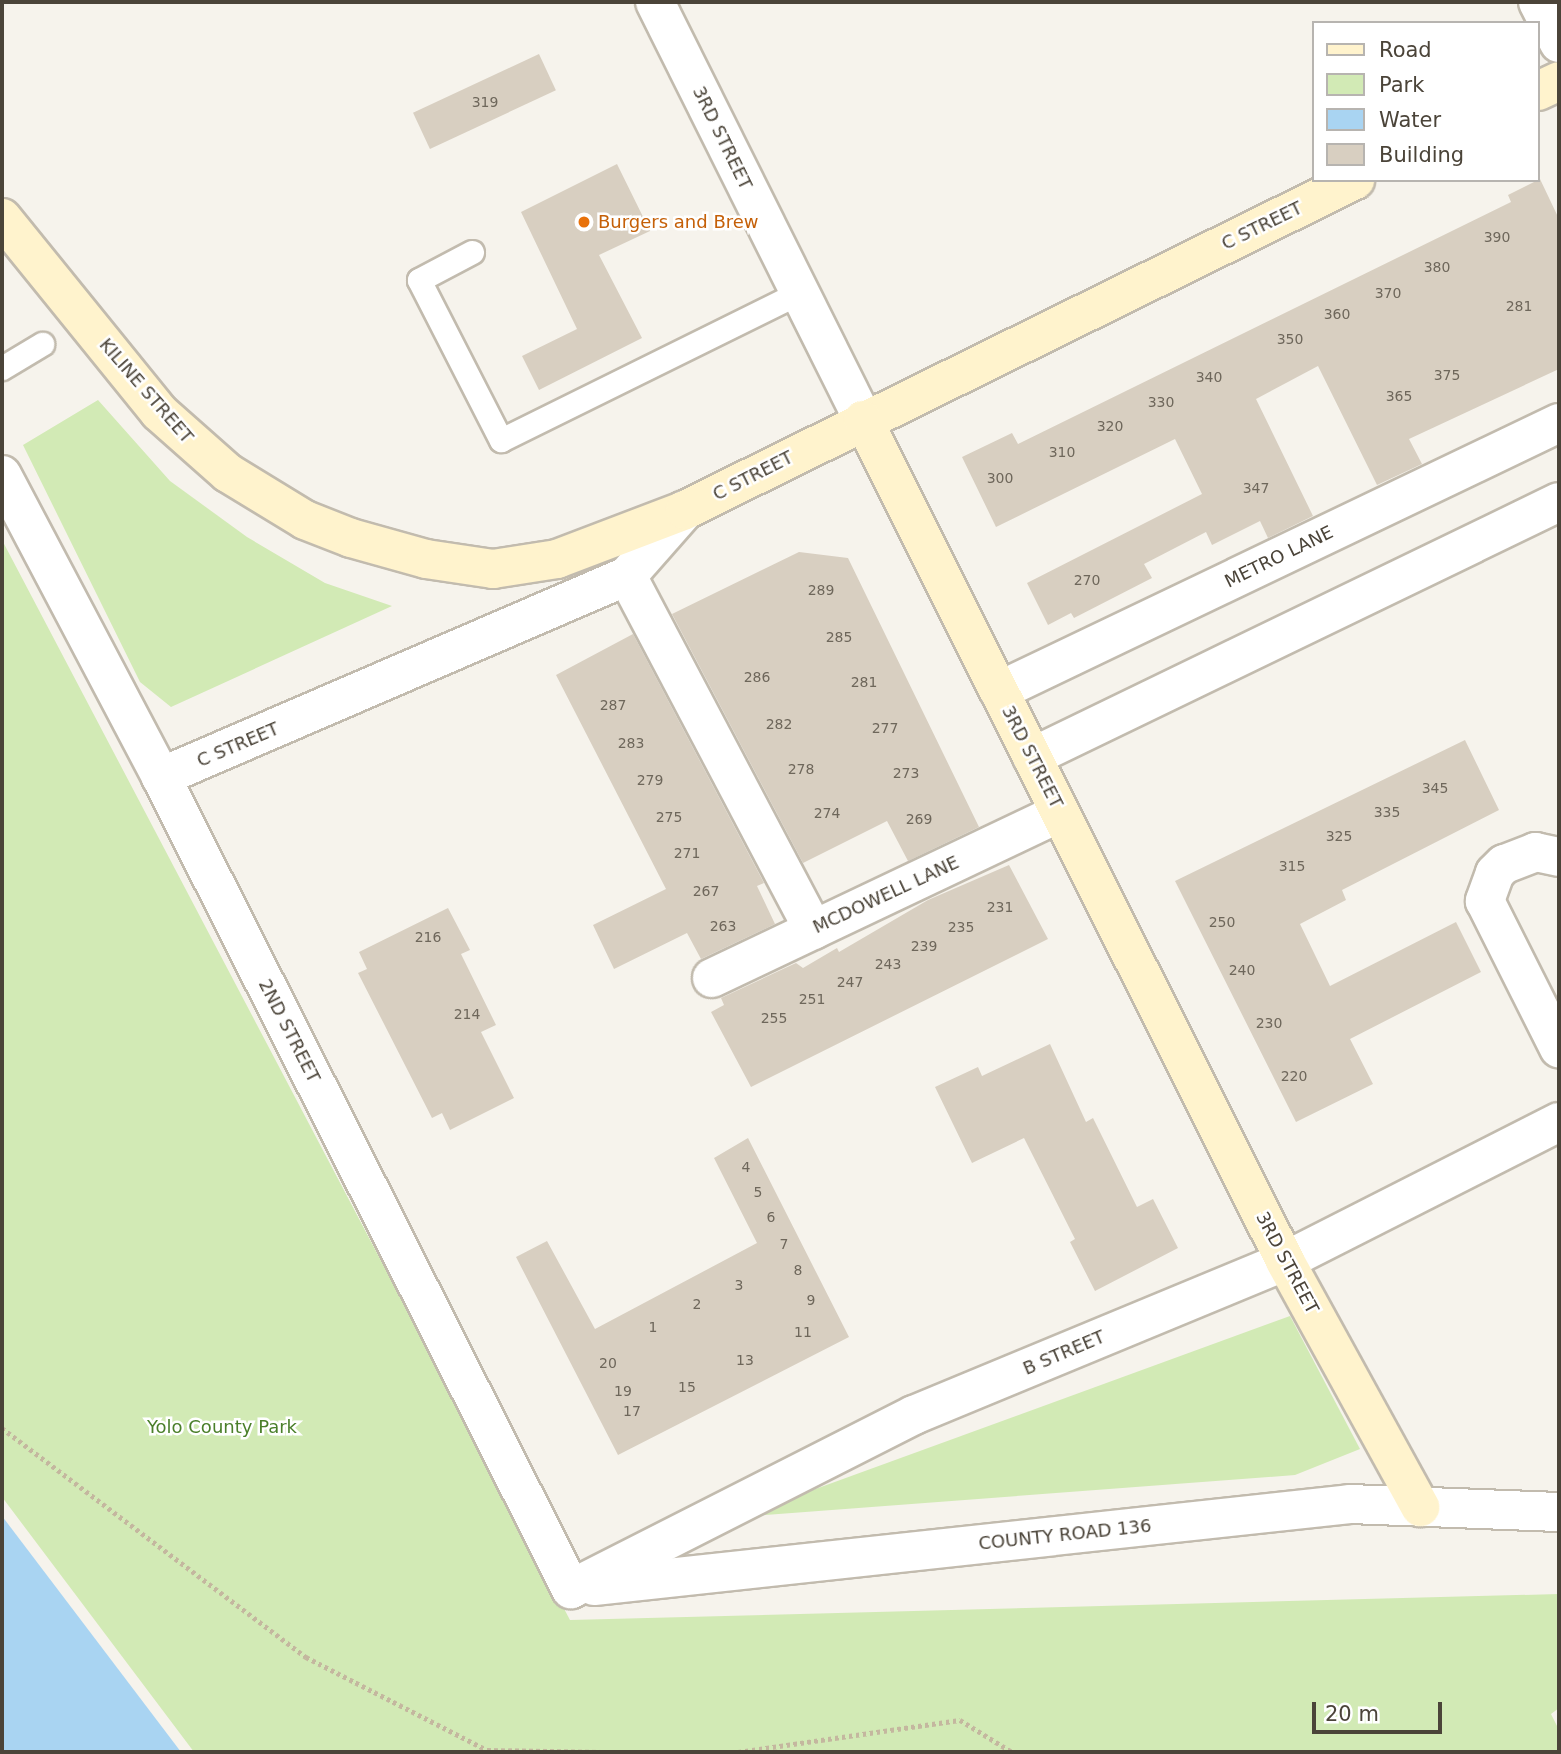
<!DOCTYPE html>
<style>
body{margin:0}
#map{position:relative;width:1561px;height:1754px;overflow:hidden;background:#f6f3ec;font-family:"DejaVu Sans",sans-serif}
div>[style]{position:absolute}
.green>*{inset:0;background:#d2eab5}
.water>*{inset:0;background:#a9d4f2}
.building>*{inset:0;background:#d8cfc1;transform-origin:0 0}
.path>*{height:4.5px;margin-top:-2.25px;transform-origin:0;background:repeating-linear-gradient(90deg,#c4b79f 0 3.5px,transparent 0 7px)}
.roads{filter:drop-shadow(2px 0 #c2bbae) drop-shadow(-2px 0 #c2bbae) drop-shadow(0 2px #c2bbae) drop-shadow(0 -2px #c2bbae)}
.lane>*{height:23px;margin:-11.5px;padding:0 11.5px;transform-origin:11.5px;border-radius:11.5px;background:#fff}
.street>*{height:38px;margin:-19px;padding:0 19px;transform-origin:19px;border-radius:19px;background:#fff}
.secondary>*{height:38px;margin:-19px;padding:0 19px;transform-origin:19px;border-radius:19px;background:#fff3cd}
.dots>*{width:19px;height:19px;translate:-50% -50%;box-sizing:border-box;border:4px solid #fff;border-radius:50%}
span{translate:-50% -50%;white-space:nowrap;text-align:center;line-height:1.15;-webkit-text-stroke:5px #fff;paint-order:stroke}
.number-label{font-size:14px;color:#6e675b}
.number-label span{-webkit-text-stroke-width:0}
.street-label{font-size:18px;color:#4b4439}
.food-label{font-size:18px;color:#c56008}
.left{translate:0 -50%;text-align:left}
.park-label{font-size:18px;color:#4a7f2a}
.frame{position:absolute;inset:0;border:4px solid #4b4439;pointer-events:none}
.legend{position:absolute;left:1312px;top:21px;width:228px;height:161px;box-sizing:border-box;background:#fff;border:2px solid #b7b4b0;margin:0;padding:9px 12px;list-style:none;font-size:21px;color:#4b4439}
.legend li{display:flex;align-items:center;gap:14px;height:35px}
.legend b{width:35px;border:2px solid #b7b4b0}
.scale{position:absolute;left:1312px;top:1702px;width:130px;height:32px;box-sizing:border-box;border:4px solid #4b4439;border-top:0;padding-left:9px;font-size:21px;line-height:24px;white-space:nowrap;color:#4b4439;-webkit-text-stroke:5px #fff;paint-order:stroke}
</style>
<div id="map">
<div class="green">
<i style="clip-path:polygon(98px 400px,170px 481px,247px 537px,325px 583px,392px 606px,171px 707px,140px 682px,23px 445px)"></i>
<i style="clip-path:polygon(2px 540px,570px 1620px,1559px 1594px,1559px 1708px,1551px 1714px,1559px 1730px,1559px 1752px,194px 1752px,2px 1497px)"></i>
<i style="clip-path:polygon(1290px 1316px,1360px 1449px,1295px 1475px,739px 1517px)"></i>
</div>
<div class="water">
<i style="clip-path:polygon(2px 1516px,181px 1752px,2px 1752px)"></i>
</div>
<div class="building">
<i style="left:539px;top:54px;width:40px;height:139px;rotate:65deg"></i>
<i style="clip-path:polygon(617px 164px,650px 231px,599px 255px,642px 338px,539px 390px,522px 356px,577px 329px,521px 212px)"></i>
<i style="clip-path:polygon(1540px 179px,1559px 219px,1559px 369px,1409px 439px,1422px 464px,1377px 485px,1318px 366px,1256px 399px,1313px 516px,1268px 538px,1260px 521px,1212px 545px,1206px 532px,1144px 564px,1152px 578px,1074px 618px,1071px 613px,1048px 625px,1027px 583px,1202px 494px,1175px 439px,996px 527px,962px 457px,1012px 433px,1018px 444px,1511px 202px,1508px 195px)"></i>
<i style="clip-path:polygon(799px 552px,848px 558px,979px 827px,908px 861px,887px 821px,803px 863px,672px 614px)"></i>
<i style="clip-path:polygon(633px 634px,764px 883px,757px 886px,775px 924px,701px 959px,687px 933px,614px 969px,593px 925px,666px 889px,556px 675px)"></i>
<i style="clip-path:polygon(1465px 740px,1499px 810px,1342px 890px,1346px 900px,1300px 924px,1330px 986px,1456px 922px,1481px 972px,1350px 1039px,1373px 1084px,1296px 1122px,1175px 881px)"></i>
<i style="clip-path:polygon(1009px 865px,1048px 939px,751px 1087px,711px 1012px,724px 1005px,721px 998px,796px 963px,803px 968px,837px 948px,839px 952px,928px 900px)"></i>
<i style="clip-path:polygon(448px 908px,470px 950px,461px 954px,496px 1025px,481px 1032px,514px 1098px,450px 1130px,442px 1113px,432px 1118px,358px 973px,367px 969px,359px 952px)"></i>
<i style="clip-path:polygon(1050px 1044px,1086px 1122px,1093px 1118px,1137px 1207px,1153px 1199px,1178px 1248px,1095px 1291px,1070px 1242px,1075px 1239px,1024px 1138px,972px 1163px,935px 1087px,978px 1067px,982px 1076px)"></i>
<i style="clip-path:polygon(748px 1138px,849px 1337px,618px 1455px,516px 1257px,547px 1241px,595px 1329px,757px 1243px,714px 1158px)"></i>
</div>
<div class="path">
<i style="left:2px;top:1428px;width:381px;rotate:37deg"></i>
<i style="left:306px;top:1657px;width:203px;rotate:27.2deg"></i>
<i style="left:487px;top:1750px;width:115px;rotate:1deg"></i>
<i style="left:738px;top:1752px;width:224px;rotate:-8.2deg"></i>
<i style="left:960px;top:1720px;width:61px;rotate:31.6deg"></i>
</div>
<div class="roads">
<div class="lane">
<i style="left:472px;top:252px;width:60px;rotate:152.2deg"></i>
<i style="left:419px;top:280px;width:180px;rotate:62.9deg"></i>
<i style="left:501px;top:440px;width:332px;rotate:-26.3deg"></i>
<i style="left:2px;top:368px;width:47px;rotate:-31deg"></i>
</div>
<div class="street">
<i style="left:655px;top:2px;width:467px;rotate:63.5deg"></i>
<i style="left:1538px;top:2px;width:46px;rotate:62.9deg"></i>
<i style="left:2px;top:475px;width:341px;rotate:62.2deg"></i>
<i style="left:161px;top:777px;width:910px;rotate:63.21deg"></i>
<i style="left:627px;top:576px;width:400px;rotate:62.2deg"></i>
<i style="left:999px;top:691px;width:621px;rotate:-25.57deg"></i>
<i style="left:1032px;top:757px;width:585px;rotate:-25.82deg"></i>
<i style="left:161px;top:777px;width:508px;rotate:-23.33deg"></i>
<i style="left:627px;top:576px;width:88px;rotate:-48.7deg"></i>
<i style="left:1559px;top:857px;width:24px;rotate:-168deg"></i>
<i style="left:1536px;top:852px;width:34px;rotate:159deg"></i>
<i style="left:1504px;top:864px;width:13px;rotate:135deg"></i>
<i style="left:1495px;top:873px;width:30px;rotate:110deg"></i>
<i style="left:1485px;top:901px;width:165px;rotate:63.3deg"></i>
<i style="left:712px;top:978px;width:385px;rotate:-25.4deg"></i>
<i style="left:594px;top:1586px;width:760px;rotate:-6.19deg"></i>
<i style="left:1350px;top:1504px;width:209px;rotate:2.2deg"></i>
<i style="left:571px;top:1589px;width:385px;rotate:-26.9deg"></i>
<i style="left:914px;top:1415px;width:402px;rotate:-22.5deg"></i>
<i style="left:1285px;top:1261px;width:307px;rotate:-26.9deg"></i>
</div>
<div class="secondary">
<i style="left:1538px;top:91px;width:23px;rotate:-25deg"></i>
<i style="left:2px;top:218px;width:250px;rotate:51deg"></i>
<i style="left:159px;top:412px;width:92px;rotate:41.5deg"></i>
<i style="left:228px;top:473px;width:90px;rotate:31.4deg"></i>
<i style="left:305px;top:520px;width:49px;rotate:21.4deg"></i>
<i style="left:351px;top:538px;width:78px;rotate:15.6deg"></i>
<i style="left:426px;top:559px;width:68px;rotate:8.5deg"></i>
<i style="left:493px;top:569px;width:65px;rotate:-8.9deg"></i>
<i style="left:557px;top:559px;width:137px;rotate:-20.9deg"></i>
<i style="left:685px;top:510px;width:747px;rotate:-26.22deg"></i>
<i style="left:863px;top:420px;width:941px;rotate:63.35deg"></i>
<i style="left:1285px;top:1261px;width:281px;rotate:61.2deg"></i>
</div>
</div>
<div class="dots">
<i style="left:584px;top:222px;background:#e8710a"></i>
</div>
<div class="number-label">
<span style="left:485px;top:102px">319</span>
<span style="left:1497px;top:237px">390</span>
<span style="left:1437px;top:267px">380</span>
<span style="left:1388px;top:293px">370</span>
<span style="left:1519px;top:306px">281</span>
<span style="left:1337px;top:314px">360</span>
<span style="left:1290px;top:339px">350</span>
<span style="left:1447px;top:375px">375</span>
<span style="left:1209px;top:377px">340</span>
<span style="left:1399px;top:396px">365</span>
<span style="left:1161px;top:402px">330</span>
<span style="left:1110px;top:426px">320</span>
<span style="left:1062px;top:452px">310</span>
<span style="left:1000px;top:478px">300</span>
<span style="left:1256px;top:488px">347</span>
<span style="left:1087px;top:580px">270</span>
<span style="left:821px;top:590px">289</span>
<span style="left:839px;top:637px">285</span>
<span style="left:757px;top:677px">286</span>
<span style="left:864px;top:682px">281</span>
<span style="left:613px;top:705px">287</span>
<span style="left:779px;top:724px">282</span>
<span style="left:885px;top:728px">277</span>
<span style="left:631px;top:743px">283</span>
<span style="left:801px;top:769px">278</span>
<span style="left:906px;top:773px">273</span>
<span style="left:650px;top:780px">279</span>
<span style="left:1435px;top:788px">345</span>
<span style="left:1387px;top:812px">335</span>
<span style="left:827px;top:813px">274</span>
<span style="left:669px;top:817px">275</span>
<span style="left:919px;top:819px">269</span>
<span style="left:1339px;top:836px">325</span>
<span style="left:687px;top:853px">271</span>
<span style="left:1292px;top:866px">315</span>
<span style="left:706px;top:891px">267</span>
<span style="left:1000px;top:907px">231</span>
<span style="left:1222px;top:922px">250</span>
<span style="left:723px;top:926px">263</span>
<span style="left:961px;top:927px">235</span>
<span style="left:428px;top:937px">216</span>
<span style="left:924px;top:946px">239</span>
<span style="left:888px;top:964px">243</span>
<span style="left:1242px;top:970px">240</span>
<span style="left:850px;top:982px">247</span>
<span style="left:812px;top:999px">251</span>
<span style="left:467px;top:1014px">214</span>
<span style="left:774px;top:1018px">255</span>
<span style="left:1269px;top:1023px">230</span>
<span style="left:1294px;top:1076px">220</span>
<span style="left:746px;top:1167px">4</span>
<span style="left:758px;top:1192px">5</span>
<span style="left:771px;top:1217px">6</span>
<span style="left:784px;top:1244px">7</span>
<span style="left:798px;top:1270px">8</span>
<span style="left:739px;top:1285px">3</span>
<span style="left:811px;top:1300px">9</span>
<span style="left:697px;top:1304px">2</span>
<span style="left:653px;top:1327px">1</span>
<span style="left:803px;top:1332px">11</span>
<span style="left:745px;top:1360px">13</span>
<span style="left:608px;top:1363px">20</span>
<span style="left:687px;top:1387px">15</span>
<span style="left:623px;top:1391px">19</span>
<span style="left:632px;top:1411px">17</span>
</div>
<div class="street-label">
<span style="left:722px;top:138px;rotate:64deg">3RD STREET</span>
<span style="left:1262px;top:226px;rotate:-26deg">C STREET</span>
<span style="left:146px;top:391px;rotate:49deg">KILINE STREET</span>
<span style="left:753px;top:476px;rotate:-27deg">C STREET</span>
<span style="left:1279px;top:557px;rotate:-26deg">METRO LANE</span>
<span style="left:238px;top:745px;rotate:-23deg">C STREET</span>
<span style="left:1032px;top:757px;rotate:63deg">3RD STREET</span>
<span style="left:886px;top:895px;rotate:-25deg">MCDOWELL LANE</span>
<span style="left:289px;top:1031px;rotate:63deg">2ND STREET</span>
<span style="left:1287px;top:1263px;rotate:62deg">3RD STREET</span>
<span style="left:1064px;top:1353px;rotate:-23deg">B STREET</span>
<span style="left:1065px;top:1535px;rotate:-6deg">COUNTY ROAD 136</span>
</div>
<div class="food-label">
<span class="left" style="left:598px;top:222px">Burgers and Brew</span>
</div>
<div class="park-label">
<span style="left:222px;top:1427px">Yolo County Park</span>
</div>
<div class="frame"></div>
<ul class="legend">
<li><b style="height:9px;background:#fff3cd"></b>Road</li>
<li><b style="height:19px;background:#d2eab5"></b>Park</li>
<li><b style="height:19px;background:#a9d4f2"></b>Water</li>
<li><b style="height:19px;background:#d8cfc1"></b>Building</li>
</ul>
<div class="scale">20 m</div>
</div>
